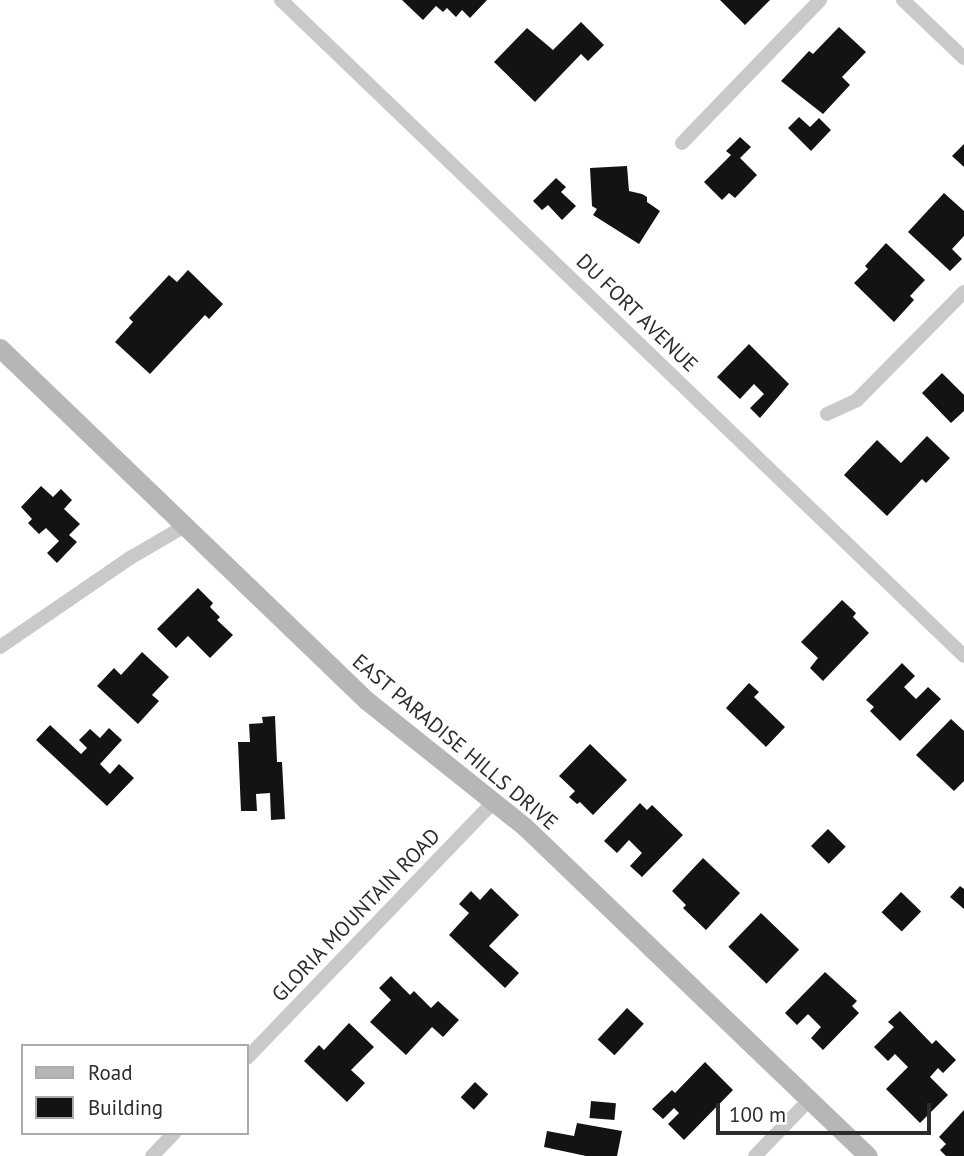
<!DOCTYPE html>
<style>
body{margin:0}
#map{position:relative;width:964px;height:1156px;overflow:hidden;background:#fff;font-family:"PT Sans",sans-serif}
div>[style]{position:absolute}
.building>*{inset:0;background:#131313;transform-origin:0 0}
.minor>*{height:14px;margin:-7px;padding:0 7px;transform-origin:7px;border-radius:7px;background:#c9c9c9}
.secondary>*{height:19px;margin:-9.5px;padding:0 9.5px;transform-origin:9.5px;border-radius:9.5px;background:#b6b6b6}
span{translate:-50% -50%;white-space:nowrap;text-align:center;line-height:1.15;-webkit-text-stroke:7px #fff;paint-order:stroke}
.street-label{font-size:21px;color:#2c2c2c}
.legend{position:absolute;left:21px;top:1044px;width:228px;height:91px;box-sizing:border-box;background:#fff;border:2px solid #ababab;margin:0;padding:9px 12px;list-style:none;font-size:21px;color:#2c2c2c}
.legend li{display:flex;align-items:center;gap:14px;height:35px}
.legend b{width:35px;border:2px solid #ababab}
.scale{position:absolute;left:716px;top:1103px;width:215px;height:32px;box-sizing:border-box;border:4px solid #2c2c2c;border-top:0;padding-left:9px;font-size:21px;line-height:24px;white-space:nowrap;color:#2c2c2c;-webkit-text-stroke:5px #fff;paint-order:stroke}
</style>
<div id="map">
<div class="building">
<i style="clip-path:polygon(402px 0,487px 0,470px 18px,462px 10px,456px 17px,447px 8px,443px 12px,436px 6px,423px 20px)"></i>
<i style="clip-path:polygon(720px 0,770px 0,745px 25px)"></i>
<i style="clip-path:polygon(581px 22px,604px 45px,588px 61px,581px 54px,535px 102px,494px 62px,527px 28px,553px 50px)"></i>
<i style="clip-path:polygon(839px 27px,866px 52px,842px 77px,850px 85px,823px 114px,781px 81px,809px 51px,813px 54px)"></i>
<i style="clip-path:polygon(799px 117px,810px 127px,819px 118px,831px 130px,811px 151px,788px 128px)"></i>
<i style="clip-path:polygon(740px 137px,751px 147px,740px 158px,757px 175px,735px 198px,729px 193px,722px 200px,704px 182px,731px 155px,726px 151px)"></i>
<i style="clip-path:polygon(964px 144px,964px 167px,952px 156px)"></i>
<i style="clip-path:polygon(627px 166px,629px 191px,642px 194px,647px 197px,647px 202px,660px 211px,639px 244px,593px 215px,597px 209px,592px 206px,590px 168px)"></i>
<i style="clip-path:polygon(556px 178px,566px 187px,561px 192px,576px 206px,562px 220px,548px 205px,542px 210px,533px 201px)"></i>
<i style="clip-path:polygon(944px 193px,964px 211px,964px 236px,952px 249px,962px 259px,950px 271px,908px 232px)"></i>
<i style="clip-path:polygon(886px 243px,925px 280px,910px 296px,914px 300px,894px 322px,854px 283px,868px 269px,865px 266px)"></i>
<i style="clip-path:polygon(188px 270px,223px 304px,209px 319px,205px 315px,150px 374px,115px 342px,133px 322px,129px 318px,169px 275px,177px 282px)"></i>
<i style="clip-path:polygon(749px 344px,789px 384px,760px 418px,750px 408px,764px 394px,754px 384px,740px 399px,717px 377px)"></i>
<i style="clip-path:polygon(942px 373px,964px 395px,964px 411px,951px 423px,922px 393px)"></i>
<i style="clip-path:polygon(927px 436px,950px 458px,926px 483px,922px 479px,887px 516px,844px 475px,877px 440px,901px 463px)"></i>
<i style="clip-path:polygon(41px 486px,53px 497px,61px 489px,72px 500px,64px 509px,80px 524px,69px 535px,77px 542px,57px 563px,47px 553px,59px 541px,46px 528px,39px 534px,28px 523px,32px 519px,21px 507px)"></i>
<i style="clip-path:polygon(198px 588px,213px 603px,210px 607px,220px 617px,217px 620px,233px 635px,210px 658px,188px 636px,176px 648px,157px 629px)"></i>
<i style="clip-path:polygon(842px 600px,856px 613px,853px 617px,869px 633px,823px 681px,810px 668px,818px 658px,801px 642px)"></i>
<i style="clip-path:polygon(142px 652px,169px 677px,152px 695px,159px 701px,138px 724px,97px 686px,114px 668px,121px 675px)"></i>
<i style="clip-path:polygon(902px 663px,915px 676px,904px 687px,916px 699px,928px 687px,941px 699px,900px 741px,870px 711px,874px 707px,866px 700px)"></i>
<i style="clip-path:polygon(749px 683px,759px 692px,754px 697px,785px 727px,766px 747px,726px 708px)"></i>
<i style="clip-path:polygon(275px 716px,277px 762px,282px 762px,285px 819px,271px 820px,270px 793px,256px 794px,257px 811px,241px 811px,238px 742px,250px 742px,249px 724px,263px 723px,262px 717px)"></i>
<i style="clip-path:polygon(951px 719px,964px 731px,964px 781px,954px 791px,916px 755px)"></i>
<i style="clip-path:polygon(50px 725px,81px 754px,87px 748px,79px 740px,90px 729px,100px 738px,109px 728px,122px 740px,100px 764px,110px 774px,119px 764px,134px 778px,107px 806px,36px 740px)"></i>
<i style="clip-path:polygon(590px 744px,627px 780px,593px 815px,580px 802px,577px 804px,569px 797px,575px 791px,559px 776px)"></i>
<i style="clip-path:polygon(640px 803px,647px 810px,652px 805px,683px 835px,642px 877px,630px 866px,642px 853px,629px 840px,617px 853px,604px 841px)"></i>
<i style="left:828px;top:829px;width:25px;height:24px;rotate:45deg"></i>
<i style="clip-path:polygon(703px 858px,740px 893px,706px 930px,683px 908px,686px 905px,672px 891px)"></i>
<i style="clip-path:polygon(960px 886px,964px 889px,964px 909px,950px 897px)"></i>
<i style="clip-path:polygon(491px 888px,519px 915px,489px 946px,519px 973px,505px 988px,449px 935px,469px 913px,459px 904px,471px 891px,480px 900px)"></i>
<i style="left:901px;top:892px;width:28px;height:28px;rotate:44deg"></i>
<i style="left:761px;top:913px;width:53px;height:47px;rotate:44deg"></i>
<i style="clip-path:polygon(825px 972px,857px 1001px,852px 1006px,859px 1013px,823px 1050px,811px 1038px,821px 1027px,808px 1014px,797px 1025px,785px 1013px)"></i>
<i style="clip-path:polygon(391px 976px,410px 995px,414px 991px,431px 1008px,438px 1001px,459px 1020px,443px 1037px,432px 1027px,406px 1055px,370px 1022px,391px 1000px,379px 988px)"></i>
<i style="left:627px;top:1008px;width:23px;height:43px;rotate:43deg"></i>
<i style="clip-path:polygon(900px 1011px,932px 1044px,936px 1040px,956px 1060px,943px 1073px,938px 1068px,930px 1077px,948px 1095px,920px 1123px,886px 1089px,908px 1067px,895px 1054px,888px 1061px,874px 1047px,894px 1027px,888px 1022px)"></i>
<i style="clip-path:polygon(349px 1023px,374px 1047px,351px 1070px,365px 1083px,347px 1102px,304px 1061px,319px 1045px,324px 1050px)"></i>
<i style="clip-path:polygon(705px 1062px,733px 1090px,684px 1140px,668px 1124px,679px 1113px,674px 1108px,663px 1119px,652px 1109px,672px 1090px,675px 1093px)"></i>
<i style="left:475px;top:1082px;width:18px;height:21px;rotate:43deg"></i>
<i style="left:591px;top:1101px;width:25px;height:17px;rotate:5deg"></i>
<i style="clip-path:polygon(964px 1110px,964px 1156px,946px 1156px,940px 1150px,946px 1144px,939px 1137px)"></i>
<i style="clip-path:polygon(577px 1123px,622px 1131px,617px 1156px,586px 1156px,544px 1147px,547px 1131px,574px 1136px)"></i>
</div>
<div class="minor">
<i style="left:281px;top:0;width:947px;rotate:43.84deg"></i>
<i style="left:903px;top:0;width:84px;rotate:43.6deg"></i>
<i style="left:682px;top:143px;width:199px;rotate:-46deg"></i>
<i style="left:827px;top:414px;width:33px;rotate:-25deg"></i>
<i style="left:857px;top:400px;width:152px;rotate:-45.3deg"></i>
<i style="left:0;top:647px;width:158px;rotate:-34.4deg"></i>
<i style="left:130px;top:558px;width:64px;rotate:-30.2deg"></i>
<i style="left:247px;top:1058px;width:358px;rotate:-46.1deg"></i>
<i style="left:152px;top:1156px;width:32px;rotate:-46deg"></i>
<i style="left:755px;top:1156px;width:78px;rotate:-46deg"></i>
</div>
<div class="secondary">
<i style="left:0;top:348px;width:508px;rotate:43.88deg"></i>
<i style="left:366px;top:700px;width:203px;rotate:38.6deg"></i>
<i style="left:525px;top:827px;width:475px;rotate:43.8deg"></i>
</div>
<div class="street-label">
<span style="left:637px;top:313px;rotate:44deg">DU FORT AVENUE</span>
<span style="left:455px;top:742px;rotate:40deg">EAST PARADISE HILLS DRIVE</span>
<span style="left:356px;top:915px;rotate:-46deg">GLORIA MOUNTAIN ROAD</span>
</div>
<ul class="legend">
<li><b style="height:9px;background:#b6b6b6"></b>Road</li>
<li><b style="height:19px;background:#131313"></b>Building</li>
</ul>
<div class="scale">100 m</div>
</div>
